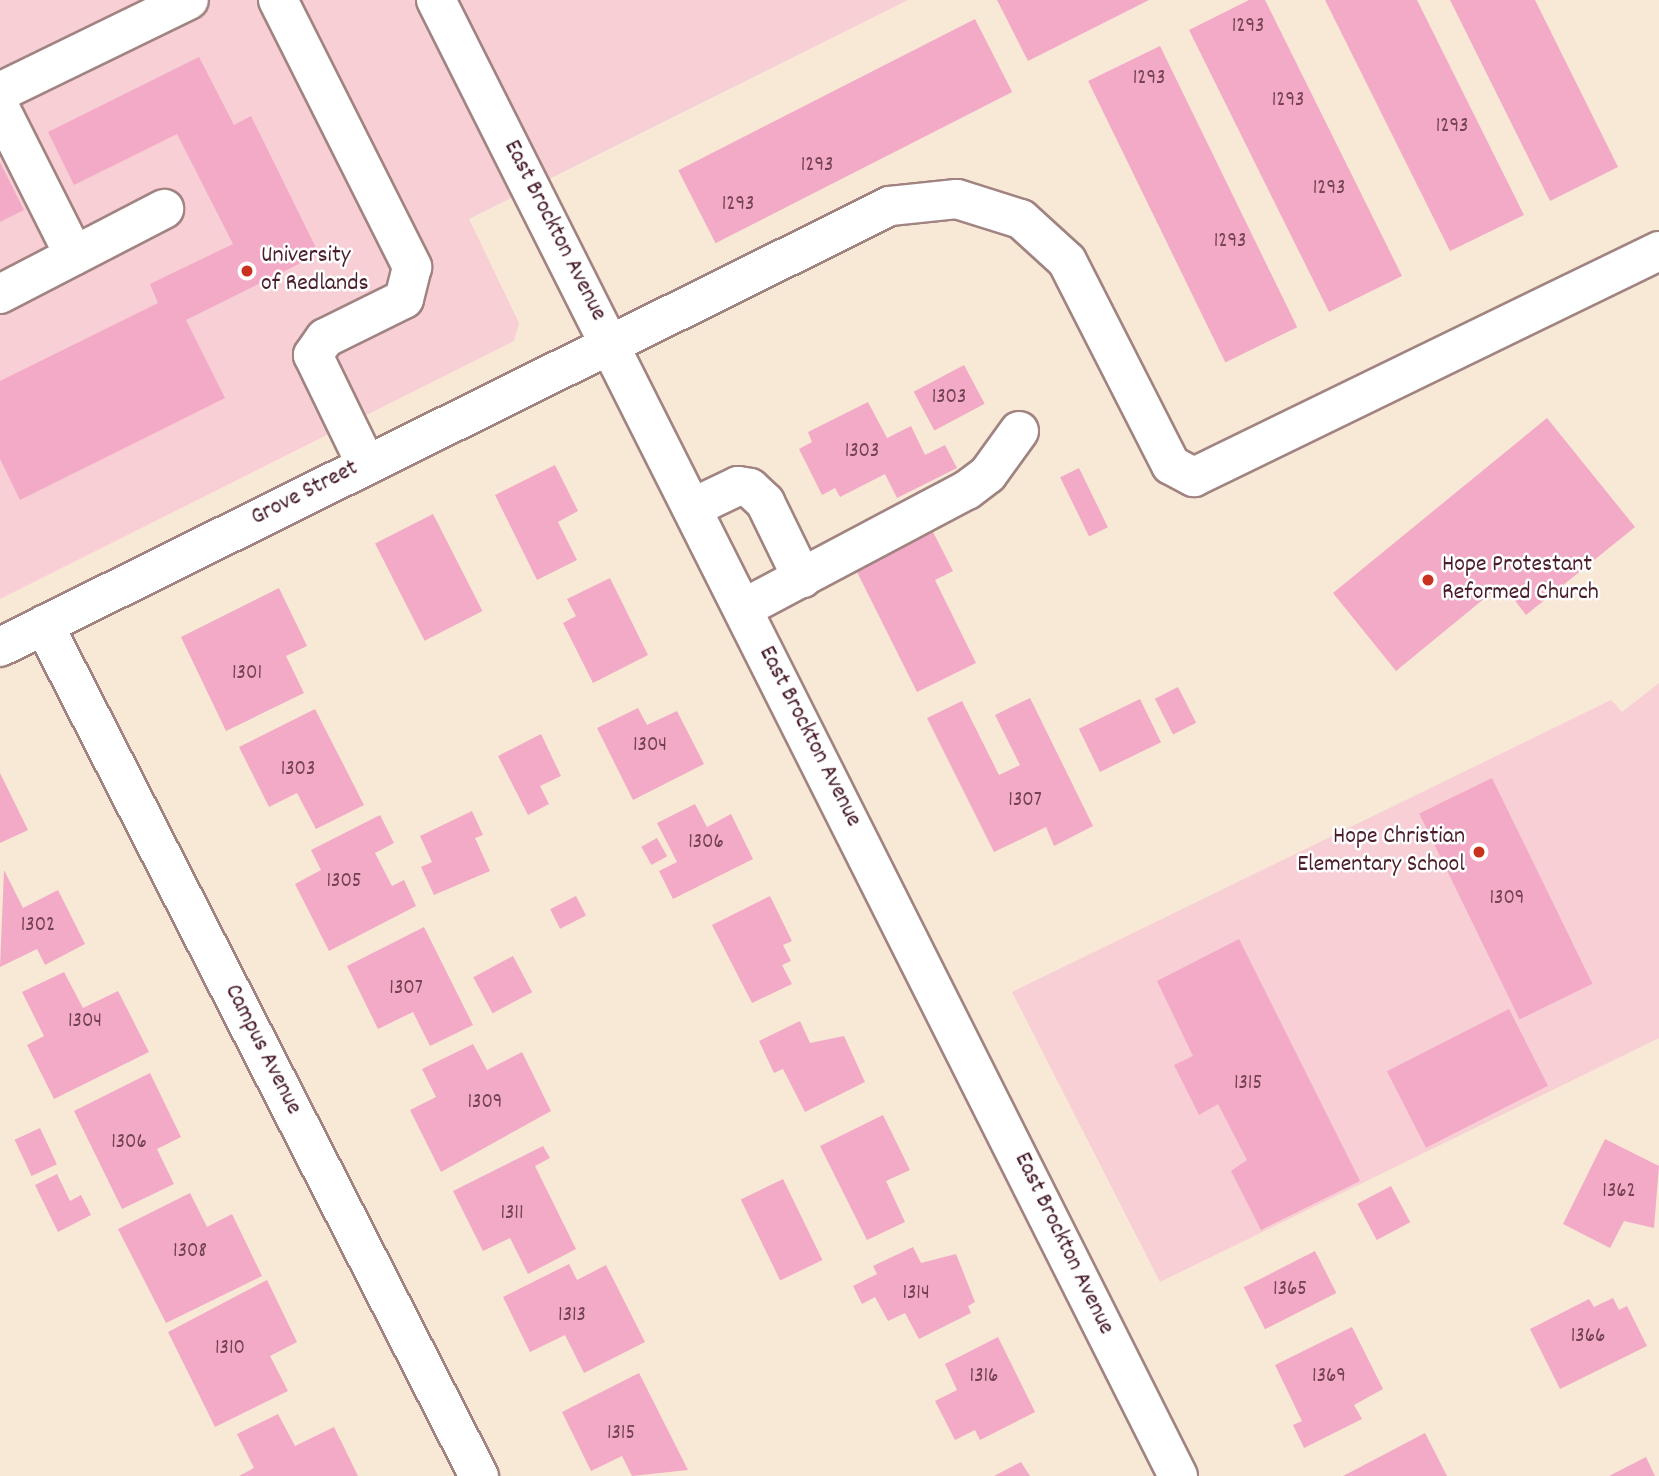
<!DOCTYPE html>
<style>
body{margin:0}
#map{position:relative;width:1659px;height:1476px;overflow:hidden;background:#f8e9d7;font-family:Dekko,sans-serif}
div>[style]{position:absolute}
.built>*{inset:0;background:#f7cfd4}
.building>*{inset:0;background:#f3aac7;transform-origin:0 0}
.roads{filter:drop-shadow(2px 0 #a18481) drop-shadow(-2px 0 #a18481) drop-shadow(0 2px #a18481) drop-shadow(0 -2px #a18481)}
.minor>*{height:38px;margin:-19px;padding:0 19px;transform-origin:19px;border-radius:19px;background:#fff}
.dots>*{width:19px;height:19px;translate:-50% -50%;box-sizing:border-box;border:4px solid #fff;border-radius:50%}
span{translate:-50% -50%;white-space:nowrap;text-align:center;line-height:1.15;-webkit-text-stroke:5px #fff;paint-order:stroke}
.number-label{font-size:21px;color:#744252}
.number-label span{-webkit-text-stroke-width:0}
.street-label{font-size:24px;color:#4a1f2b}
.poi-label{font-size:24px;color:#4a1f2b}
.left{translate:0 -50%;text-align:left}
.right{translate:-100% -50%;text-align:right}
</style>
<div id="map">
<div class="built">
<i style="clip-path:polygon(0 0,908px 0,469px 219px,519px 323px,514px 341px,0 599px)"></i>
<i style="clip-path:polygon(1659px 683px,1659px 1038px,1160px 1282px,1012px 992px,1611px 700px,1622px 712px)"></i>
</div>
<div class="building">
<i style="clip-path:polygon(997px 0,1149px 0,1028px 61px)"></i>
<i style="clip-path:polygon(1249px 0,1265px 0,1402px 276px,1329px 312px,1189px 30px)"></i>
<i style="clip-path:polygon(1325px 0,1417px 0,1524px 215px,1450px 251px)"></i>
<i style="clip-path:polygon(1450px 0,1535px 0,1618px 167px,1550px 201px)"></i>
<i style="left:975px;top:19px;width:82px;height:333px;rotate:63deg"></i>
<i style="left:1160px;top:46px;width:313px;height:80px;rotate:64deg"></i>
<i style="clip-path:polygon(199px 57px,234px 125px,251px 116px,319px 254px,186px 320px,225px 398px,20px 500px,0 459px,0 381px,158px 303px,150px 284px,233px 244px,177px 134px,74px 185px,48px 132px)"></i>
<i style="clip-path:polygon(0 162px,24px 210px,0 222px)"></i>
<i style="left:964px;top:365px;width:44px;height:57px;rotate:62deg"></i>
<i style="clip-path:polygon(868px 402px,887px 438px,911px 426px,925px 455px,945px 445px,957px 468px,897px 498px,885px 474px,840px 497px,835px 488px,822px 495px,799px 449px,812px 442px,808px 432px)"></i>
<i style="clip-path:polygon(1547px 418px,1635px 527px,1526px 615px,1502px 584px,1396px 671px,1333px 593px)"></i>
<i style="clip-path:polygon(555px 465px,578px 511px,558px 522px,577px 560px,537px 580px,495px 495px)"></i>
<i style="left:1079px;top:468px;width:66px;height:21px;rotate:64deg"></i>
<i style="left:433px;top:514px;width:109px;height:65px;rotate:63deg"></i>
<i style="clip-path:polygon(932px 530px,953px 571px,935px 580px,976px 663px,917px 692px,855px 568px)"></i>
<i style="clip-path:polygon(610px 578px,648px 655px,593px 683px,563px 623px,576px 616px,567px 599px)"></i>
<i style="clip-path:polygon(279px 588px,307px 646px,286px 656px,304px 693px,226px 731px,181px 637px)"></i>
<i style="left:1178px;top:687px;width:40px;height:26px;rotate:63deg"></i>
<i style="clip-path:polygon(1030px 698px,1093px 826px,1054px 846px,1046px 827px,994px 852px,927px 718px,962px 701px,999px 775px,1020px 765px,995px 715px)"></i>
<i style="left:1140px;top:699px;width:48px;height:68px;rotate:64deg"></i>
<i style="clip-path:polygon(638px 708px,647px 725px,677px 711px,704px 764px,633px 800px,597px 728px)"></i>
<i style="clip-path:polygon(315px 709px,364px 805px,316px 829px,297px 793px,269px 807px,239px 747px)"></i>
<i style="clip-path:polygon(541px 734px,561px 776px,540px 786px,549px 804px,528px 815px,498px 756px)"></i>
<i style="clip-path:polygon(0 773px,28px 830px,0 843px)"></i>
<i style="left:1492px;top:778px;width:229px;height:81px;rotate:64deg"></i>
<i style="clip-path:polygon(695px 804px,707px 827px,731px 814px,753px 859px,673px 899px,659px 871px,677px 862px,657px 823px)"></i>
<i style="clip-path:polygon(472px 811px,483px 835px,475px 838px,490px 871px,434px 895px,421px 867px,432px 862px,420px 836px)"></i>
<i style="clip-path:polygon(380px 815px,394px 843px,375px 853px,392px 886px,404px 880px,416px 906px,329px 951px,295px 884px,321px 870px,311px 850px)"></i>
<i style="left:657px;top:838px;width:21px;height:18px;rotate:61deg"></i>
<i style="clip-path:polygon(4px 870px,23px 908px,58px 890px,85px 944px,45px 965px,37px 949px,0 967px)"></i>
<i style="left:576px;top:896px;width:22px;height:29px;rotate:63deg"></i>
<i style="clip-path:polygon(770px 896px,792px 941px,783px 945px,791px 961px,782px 965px,792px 984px,752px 1003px,712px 925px)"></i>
<i style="clip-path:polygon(424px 927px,473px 1025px,430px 1046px,413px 1012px,378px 1029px,347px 966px)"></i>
<i style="clip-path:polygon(1239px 939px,1360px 1181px,1261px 1230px,1231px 1171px,1247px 1160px,1218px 1104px,1199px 1115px,1174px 1065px,1193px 1056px,1157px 981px)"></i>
<i style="left:513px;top:956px;width:41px;height:45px;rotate:62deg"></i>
<i style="clip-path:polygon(64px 972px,83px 1008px,118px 991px,149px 1052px,54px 1099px,27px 1045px,44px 1036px,22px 992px)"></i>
<i style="left:1509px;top:1009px;width:86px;height:137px;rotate:63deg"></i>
<i style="clip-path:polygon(800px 1021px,810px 1043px,844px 1036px,865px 1082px,805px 1112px,783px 1069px,774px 1073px,759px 1041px)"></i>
<i style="clip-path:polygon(473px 1044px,487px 1070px,522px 1052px,551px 1111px,441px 1172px,410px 1110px,436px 1097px,422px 1069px)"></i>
<i style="clip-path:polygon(150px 1073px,181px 1137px,157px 1149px,174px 1184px,122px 1209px,74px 1111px)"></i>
<i style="clip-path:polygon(883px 1115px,910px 1170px,886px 1181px,905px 1222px,867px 1240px,820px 1146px)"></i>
<i style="left:40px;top:1128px;width:40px;height:28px;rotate:65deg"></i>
<i style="clip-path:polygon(1605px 1139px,1659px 1166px,1654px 1228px,1624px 1221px,1610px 1248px,1563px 1224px)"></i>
<i style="clip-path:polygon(543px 1146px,550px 1158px,535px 1166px,576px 1249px,528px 1274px,510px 1238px,483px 1251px,453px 1191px)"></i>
<i style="clip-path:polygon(57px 1174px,70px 1201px,81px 1195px,91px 1215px,58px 1232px,35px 1185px)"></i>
<i style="left:783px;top:1179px;width:90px;height:47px;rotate:64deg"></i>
<i style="left:1391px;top:1186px;width:41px;height:38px;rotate:62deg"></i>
<i style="clip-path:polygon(190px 1193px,207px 1227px,232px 1214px,262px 1276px,166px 1323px,118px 1229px)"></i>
<i style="clip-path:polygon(913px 1247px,921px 1263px,956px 1254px,975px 1302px,968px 1306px,971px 1313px,919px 1339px,905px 1313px,888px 1321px,875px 1297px,862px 1304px,853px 1286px,877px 1274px,873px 1266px)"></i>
<i style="left:1315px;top:1251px;width:47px;height:80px;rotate:63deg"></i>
<i style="clip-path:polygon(569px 1264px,577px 1280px,606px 1265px,645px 1342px,584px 1373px,565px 1335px,530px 1352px,503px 1297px)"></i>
<i style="clip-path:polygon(267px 1280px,297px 1342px,270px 1356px,288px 1391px,215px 1427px,168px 1332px)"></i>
<i style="clip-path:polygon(1613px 1298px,1619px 1310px,1627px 1306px,1647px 1346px,1560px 1389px,1530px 1329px,1589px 1299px,1594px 1307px)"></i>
<i style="clip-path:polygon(1352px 1327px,1383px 1389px,1354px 1405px,1362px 1419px,1304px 1448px,1293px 1425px,1302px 1421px,1275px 1365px)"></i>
<i style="clip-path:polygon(998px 1337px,1035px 1412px,980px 1440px,975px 1430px,955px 1440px,935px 1401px,957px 1390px,945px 1364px)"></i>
<i style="clip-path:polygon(639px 1373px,688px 1470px,632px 1476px,622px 1456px,591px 1471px,562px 1412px)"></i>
<i style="clip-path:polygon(278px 1414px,295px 1446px,334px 1427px,358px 1476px,239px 1476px,254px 1468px,237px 1434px)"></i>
<i style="clip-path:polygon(1425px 1433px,1447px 1476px,1343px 1476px)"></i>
<i style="clip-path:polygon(1646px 1457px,1655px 1476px,1609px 1476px)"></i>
<i style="clip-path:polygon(1021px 1462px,1030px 1476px,994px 1476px)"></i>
</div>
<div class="roads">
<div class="minor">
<i style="left:278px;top:0;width:299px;rotate:63.3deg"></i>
<i style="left:412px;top:267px;width:33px;rotate:104deg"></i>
<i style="left:404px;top:299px;width:88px;rotate:153.7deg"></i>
<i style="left:325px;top:338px;width:21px;rotate:125deg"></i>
<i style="left:313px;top:355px;width:121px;rotate:64.1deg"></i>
<i style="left:436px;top:0;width:1652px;rotate:63.31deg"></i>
<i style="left:0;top:92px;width:210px;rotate:-26deg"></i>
<i style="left:0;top:108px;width:165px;rotate:63.3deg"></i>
<i style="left:0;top:294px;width:185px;rotate:-27.4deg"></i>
<i style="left:694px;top:507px;width:49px;rotate:-25.5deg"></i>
<i style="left:738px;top:486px;width:12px;rotate:9deg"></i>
<i style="left:750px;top:488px;width:21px;rotate:43deg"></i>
<i style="left:765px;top:502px;width:85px;rotate:64deg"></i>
<i style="left:744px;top:608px;width:252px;rotate:-27.9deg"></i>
<i style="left:967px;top:490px;width:26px;rotate:-37deg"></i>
<i style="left:988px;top:474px;width:53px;rotate:-54.2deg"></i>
<i style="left:44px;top:625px;width:956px;rotate:62.93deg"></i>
<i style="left:0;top:647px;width:993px;rotate:-26.36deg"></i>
<i style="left:890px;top:206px;width:67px;rotate:-6deg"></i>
<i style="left:957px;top:199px;width:67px;rotate:17.4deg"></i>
<i style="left:1021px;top:219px;width:62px;rotate:42.4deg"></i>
<i style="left:1067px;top:261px;width:229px;rotate:63deg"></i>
<i style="left:1171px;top:465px;width:26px;rotate:28deg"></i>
<i style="left:1194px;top:477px;width:517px;rotate:-25.92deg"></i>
</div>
</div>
<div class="dots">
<i style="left:247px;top:271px;background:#c8321e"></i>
<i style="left:1428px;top:580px;background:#c8321e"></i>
<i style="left:1479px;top:852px;background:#c8321e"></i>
</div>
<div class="number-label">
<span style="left:1248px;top:27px">1293</span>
<span style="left:1149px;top:79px">1293</span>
<span style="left:1288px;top:101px">1293</span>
<span style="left:1452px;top:127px">1293</span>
<span style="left:817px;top:166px">1293</span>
<span style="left:1329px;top:189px">1293</span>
<span style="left:738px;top:205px">1293</span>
<span style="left:1230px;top:242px">1293</span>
<span style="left:949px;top:398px">1303</span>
<span style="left:862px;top:452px">1303</span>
<span style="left:247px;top:674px">1301</span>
<span style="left:650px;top:746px">1304</span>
<span style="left:298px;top:770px">1303</span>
<span style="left:1025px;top:801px">1307</span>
<span style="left:706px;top:843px">1306</span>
<span style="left:344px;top:882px">1305</span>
<span style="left:1507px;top:899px">1309</span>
<span style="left:38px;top:926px">1302</span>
<span style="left:406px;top:989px">1307</span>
<span style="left:85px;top:1022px">1304</span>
<span style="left:1248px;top:1084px">1315</span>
<span style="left:485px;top:1103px">1309</span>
<span style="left:129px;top:1143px">1306</span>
<span style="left:1619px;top:1192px">1362</span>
<span style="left:512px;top:1214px">1311</span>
<span style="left:190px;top:1252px">1308</span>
<span style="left:1290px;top:1290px">1365</span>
<span style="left:916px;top:1294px">1314</span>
<span style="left:572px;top:1316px">1313</span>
<span style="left:1588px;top:1337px">1366</span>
<span style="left:230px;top:1349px">1310</span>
<span style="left:984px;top:1377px">1316</span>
<span style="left:1329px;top:1377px">1369</span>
<span style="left:621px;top:1434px">1315</span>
</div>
<div class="street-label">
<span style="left:554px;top:231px;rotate:63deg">East Brockton Avenue</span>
<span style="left:305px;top:494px;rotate:-27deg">Grove Street</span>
<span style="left:809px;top:737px;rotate:63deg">East Brockton Avenue</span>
<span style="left:262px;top:1050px;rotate:63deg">Campus Avenue</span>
<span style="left:1063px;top:1244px;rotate:64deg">East Brockton Avenue</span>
</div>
<div class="poi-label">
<span class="left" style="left:261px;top:271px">University<br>of Redlands</span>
<span class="left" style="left:1442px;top:580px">Hope Protestant<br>Reformed Church</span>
<span class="right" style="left:1465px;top:852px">Hope Christian<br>Elementary School</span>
</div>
</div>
